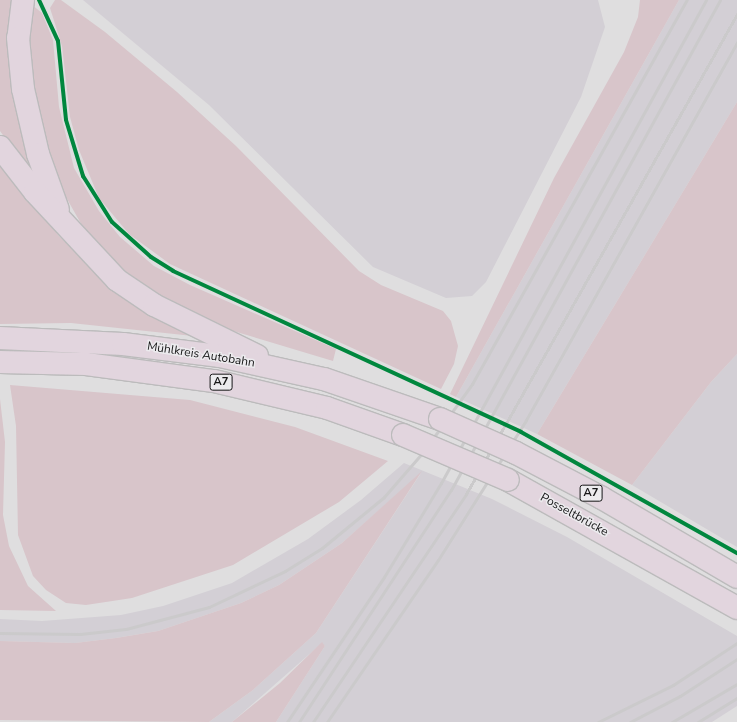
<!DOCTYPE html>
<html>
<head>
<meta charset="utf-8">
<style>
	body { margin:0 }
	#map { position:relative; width:737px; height:722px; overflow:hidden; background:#dfdedf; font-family:"Nunito Sans",sans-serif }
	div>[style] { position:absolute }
	.built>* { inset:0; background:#d3cfd5 }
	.green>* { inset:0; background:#d8c5ca }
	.roads { filter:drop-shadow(1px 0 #bcbbbc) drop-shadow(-1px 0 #bcbbbc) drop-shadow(0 1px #bcbbbc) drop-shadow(0 -1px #bcbbbc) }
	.highway>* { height:22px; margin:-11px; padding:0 11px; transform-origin:11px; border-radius:11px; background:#e2d5de }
	.rail>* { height:3px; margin:-1.5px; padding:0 1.5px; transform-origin:1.5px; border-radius:1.5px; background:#cbcacb }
	.bridges { filter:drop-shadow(1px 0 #bcbbbc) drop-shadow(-1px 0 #bcbbbc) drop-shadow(0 1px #bcbbbc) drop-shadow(0 -1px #bcbbbc) }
	.highway-bridge>* { height:22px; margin:-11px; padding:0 11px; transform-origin:11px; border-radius:11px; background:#e2d5de }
	.cycleway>* { height:4px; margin:-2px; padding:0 2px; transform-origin:2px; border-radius:2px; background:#00873e }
	span { translate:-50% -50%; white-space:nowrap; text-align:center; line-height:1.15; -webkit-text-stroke:3px #ecebee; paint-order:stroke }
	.shield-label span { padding:1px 3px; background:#ecebee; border:1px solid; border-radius:3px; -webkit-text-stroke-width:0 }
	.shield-label { font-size:11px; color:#151516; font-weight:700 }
	.street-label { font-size:12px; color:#151516 }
</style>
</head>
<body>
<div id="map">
	<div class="built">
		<i style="clip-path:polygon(83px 0,598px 0,605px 27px,581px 97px,486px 282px,472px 296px,446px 298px,373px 267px,209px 105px)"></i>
		<i style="clip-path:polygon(679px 0,737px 0,737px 102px,537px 434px,456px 397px)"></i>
		<i style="clip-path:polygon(737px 354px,737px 547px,632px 485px,711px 382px)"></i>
		<i style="clip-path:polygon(404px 463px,492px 499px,567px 537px,737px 636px,737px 706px,712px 722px,276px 722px,325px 646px,322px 643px,232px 722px,209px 722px,253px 690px,316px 633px,421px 473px,342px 543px,279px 585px,241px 603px,158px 631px,116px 638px,75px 643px,0 641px,0 619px,42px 621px,121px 615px,163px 606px,232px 583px,308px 539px,361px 500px)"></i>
	</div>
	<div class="green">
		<i style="clip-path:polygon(0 0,14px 0,32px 165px,29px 171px,0 131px)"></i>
		<i style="clip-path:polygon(55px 0,61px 0,105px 32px,177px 92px,236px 146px,359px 271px,381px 285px,443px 311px,451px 321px,458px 346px,454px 364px,441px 389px,170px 264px,129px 234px,99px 198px,79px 150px,70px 117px,62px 46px,50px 8px)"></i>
		<i style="clip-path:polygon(640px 0,679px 0,456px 397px,450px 394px,554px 178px,624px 52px,638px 17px)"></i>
		<i style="clip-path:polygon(31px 4px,42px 13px,53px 40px,59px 107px,74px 168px,99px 211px,120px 237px,154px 266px,190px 285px,336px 349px,333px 361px,230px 330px,168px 303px,135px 282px,88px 236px,58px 183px,39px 125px,27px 39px)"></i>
		<i style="clip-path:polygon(737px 102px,737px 354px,711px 382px,632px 485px,537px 434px)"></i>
		<i style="clip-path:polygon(0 162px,59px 236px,118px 294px,193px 336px,71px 323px,0 324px)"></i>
		<i style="clip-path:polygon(10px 385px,190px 400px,295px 427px,388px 461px,339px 502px,233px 565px,132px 598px,86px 605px,66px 603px,46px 590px,33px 576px,18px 535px,16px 426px)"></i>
		<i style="clip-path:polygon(0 399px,5px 442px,3px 515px,9px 546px,28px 586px,56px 611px,0 610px)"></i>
		<i style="clip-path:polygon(422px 471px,316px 633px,253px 690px,209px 722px,0 720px,0 641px,75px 643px,116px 638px,158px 631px,241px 603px,279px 585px,342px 543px)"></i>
		<i style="clip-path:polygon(322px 642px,325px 646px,276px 722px,232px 722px,280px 683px)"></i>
	</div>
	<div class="roads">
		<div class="highway">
			<i style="left:23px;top:0;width:38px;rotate:97deg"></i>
			<i style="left:18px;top:38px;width:51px;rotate:84.4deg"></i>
			<i style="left:23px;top:89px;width:67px;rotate:77deg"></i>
			<i style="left:38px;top:154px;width:59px;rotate:70.3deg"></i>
			<i style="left:0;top:147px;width:57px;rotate:52.1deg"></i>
			<i style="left:35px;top:192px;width:120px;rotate:47deg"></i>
			<i style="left:117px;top:280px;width:45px;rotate:34deg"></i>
			<i style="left:154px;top:305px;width:115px;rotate:26.3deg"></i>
			<i style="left:0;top:338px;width:123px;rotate:2.8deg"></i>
			<i style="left:123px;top:344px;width:98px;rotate:7.1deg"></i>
			<i style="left:220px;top:356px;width:107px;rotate:12.5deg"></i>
			<i style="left:324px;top:379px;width:123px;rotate:19deg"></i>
			<i style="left:0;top:362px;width:86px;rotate:1.3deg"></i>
			<i style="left:86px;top:364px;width:129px;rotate:7.6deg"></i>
			<i style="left:214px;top:381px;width:116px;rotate:13.4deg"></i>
			<i style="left:327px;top:408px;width:81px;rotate:19.6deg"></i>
			<i style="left:508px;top:480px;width:262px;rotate:29.2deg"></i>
		</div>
	</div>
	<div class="rail">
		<i style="left:0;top:633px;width:80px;rotate:0.7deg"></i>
		<i style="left:80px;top:634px;width:46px;rotate:-6.2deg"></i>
		<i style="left:126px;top:629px;width:86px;rotate:-14.8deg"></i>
		<i style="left:209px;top:607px;width:84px;rotate:-25.3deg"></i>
		<i style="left:285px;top:571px;width:44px;rotate:-31.9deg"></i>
		<i style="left:322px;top:548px;width:80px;rotate:-39.4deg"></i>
		<i style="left:384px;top:497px;width:60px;rotate:-49.1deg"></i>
		<i style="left:423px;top:452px;width:84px;rotate:-54.2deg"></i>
		<i style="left:472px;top:384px;width:440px;rotate:-60.8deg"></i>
		<i style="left:287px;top:722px;width:174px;rotate:-56.2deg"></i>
		<i style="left:384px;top:577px;width:110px;rotate:-58.8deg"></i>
		<i style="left:441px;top:483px;width:551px;rotate:-61.25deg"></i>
		<i style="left:299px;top:722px;width:277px;rotate:-56.8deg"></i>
		<i style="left:451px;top:490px;width:559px;rotate:-61.23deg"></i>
		<i style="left:313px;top:722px;width:275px;rotate:-56.1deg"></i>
		<i style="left:466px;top:494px;width:551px;rotate:-60.55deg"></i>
		<i style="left:327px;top:722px;width:196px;rotate:-55.6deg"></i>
		<i style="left:438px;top:560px;width:165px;rotate:-57.8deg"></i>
		<i style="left:526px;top:420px;width:433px;rotate:-60.8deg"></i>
		<i style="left:598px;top:722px;width:84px;rotate:-26.3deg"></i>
		<i style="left:673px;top:685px;width:77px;rotate:-33.3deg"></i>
		<i style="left:630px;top:722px;width:56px;rotate:-27.5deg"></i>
		<i style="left:680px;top:696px;width:68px;rotate:-33deg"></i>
		<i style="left:672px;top:722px;width:75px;rotate:-30.3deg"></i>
		<i style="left:698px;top:722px;width:46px;rotate:-31.6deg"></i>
	</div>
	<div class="bridges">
		<div class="highway-bridge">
			<i style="left:440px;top:419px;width:83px;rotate:24.1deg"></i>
			<i style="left:516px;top:453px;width:97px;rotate:27.6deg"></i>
			<i style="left:602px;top:498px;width:156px;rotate:30.3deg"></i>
			<i style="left:403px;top:435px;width:114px;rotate:23.2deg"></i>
		</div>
	</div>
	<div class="cycleway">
		<i style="left:39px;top:0;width:45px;rotate:65.1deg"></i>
		<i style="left:58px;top:41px;width:79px;rotate:84.2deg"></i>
		<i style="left:66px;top:120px;width:59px;rotate:73.1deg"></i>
		<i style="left:83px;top:176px;width:54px;rotate:57.8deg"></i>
		<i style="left:112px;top:222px;width:52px;rotate:41.9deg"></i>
		<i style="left:151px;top:257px;width:26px;rotate:32deg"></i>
		<i style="left:173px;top:271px;width:383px;rotate:24.8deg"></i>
		<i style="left:521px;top:432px;width:248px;rotate:29.3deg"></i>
	</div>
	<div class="shield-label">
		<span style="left:221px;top:382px">A7</span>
		<span style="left:591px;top:493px">A7</span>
	</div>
	<div class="street-label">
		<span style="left:201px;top:355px;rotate:9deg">Mühlkreis Autobahn</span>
		<span style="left:574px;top:515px;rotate:29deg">Posseltbrücke</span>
	</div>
</div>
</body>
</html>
